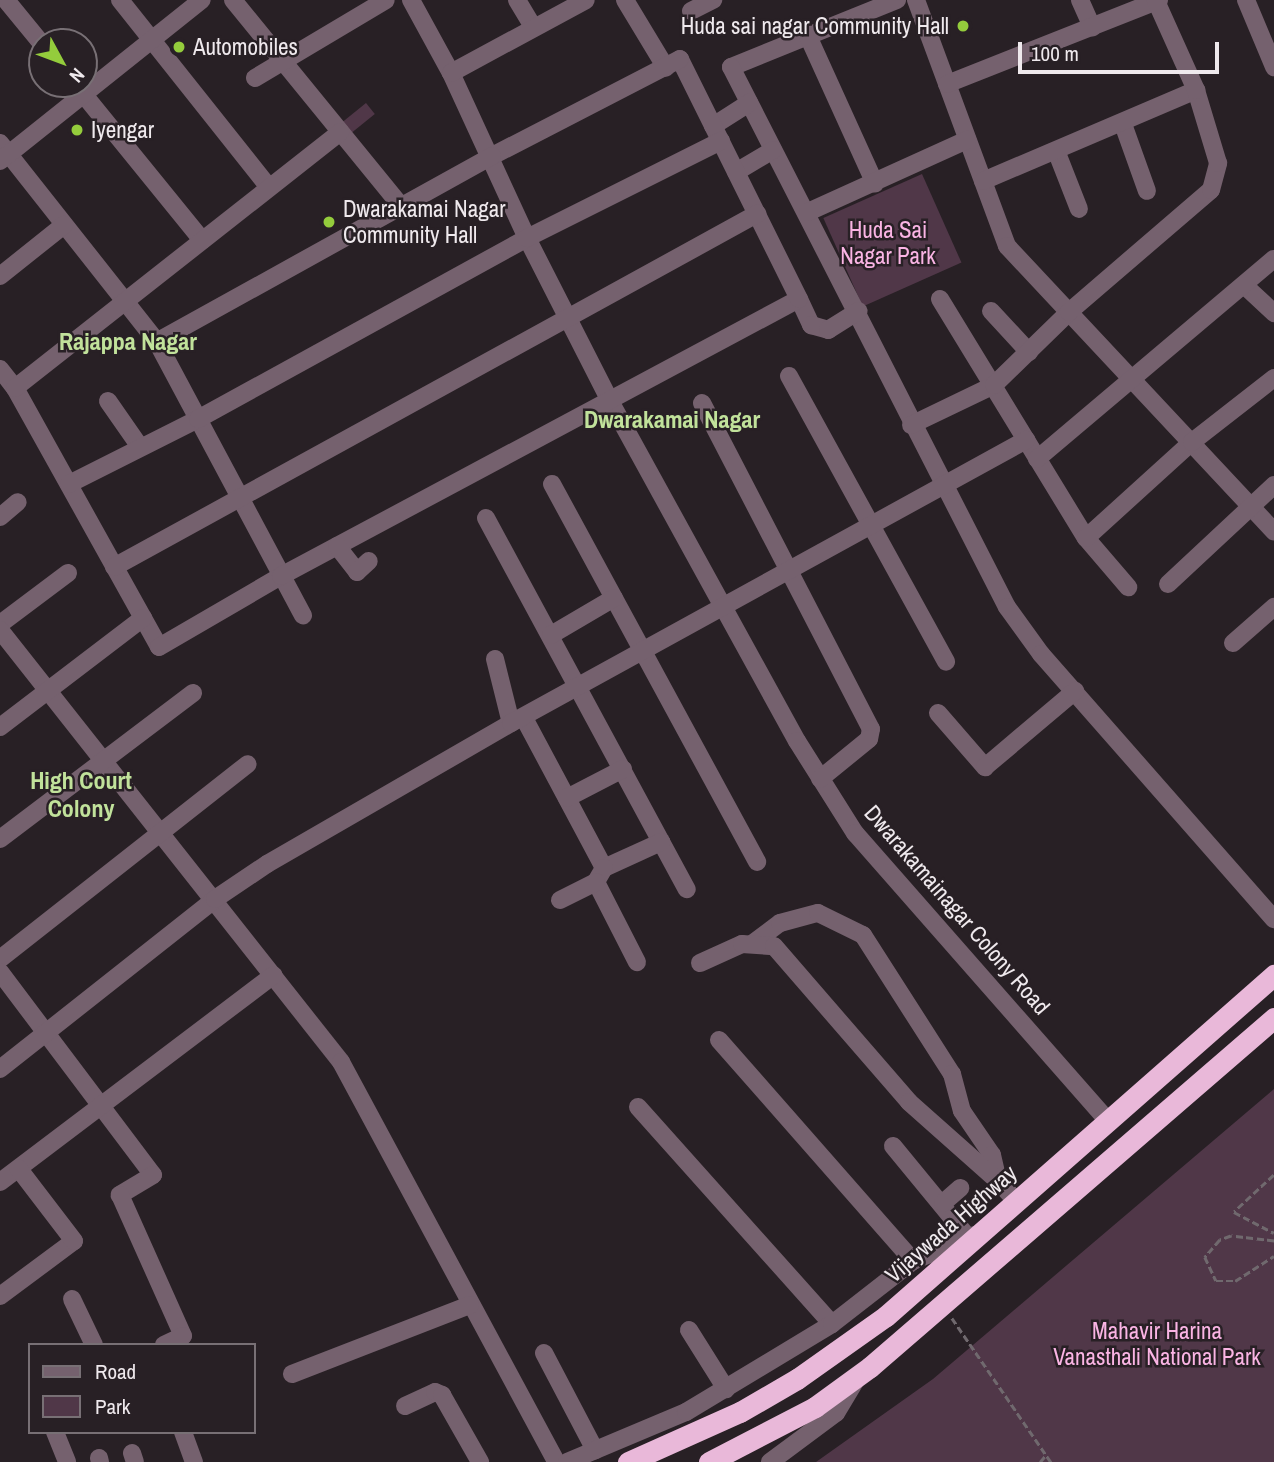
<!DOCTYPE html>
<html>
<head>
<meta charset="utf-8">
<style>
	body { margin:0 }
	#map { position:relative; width:1274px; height:1462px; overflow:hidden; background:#282025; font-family:"Archivo Narrow",sans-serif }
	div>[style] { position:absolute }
	.green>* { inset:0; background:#503748; transform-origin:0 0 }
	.path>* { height:2.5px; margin-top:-1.25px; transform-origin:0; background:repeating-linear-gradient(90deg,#70696e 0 7px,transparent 0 10.5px) }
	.minor>* { height:18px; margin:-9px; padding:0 9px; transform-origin:9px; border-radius:9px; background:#75616e }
	.highway>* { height:21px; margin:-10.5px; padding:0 10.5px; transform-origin:10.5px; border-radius:10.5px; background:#e9b8d9 }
	.dots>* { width:19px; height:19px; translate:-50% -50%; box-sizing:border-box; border:4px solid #282025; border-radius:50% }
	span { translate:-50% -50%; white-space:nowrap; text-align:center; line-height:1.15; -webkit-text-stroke:5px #282025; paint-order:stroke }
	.poi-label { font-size:23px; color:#efe9ed }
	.right { translate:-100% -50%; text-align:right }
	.left { translate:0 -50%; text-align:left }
	.park-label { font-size:23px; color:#fab4e4 }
	.street-label { font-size:23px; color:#efe9ed }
	.neighbourhood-label { font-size:24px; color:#c1e29b; font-weight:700 }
	.legend { position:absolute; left:28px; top:1343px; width:228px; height:91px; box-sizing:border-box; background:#282025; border:2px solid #787075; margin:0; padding:9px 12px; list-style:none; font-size:21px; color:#efe9ed }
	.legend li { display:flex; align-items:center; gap:14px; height:35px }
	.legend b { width:35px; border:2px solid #787075 }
	.north { position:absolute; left:28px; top:28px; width:70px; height:70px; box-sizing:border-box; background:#282025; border:2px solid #787075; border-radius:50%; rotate:131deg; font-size:19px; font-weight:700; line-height:28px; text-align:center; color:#efe9ed }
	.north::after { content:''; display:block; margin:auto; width:24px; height:32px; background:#94cc3c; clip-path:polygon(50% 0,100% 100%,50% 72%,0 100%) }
	.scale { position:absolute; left:1018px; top:42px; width:201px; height:32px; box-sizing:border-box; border:4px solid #efe9ed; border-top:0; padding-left:9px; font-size:21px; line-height:24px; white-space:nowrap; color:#efe9ed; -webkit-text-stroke:5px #282025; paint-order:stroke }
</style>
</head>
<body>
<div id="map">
	<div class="green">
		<i style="left:366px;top:103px;width:14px;height:35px;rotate:51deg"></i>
		<i style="left:922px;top:174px;width:97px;height:108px;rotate:66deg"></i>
		<i style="clip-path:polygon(1274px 1089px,1274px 1462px,816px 1462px,933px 1379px)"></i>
	</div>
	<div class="path">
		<i style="left:1274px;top:1175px;width:54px;rotate:137.2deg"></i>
		<i style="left:1234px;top:1212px;width:45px;rotate:27.7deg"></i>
		<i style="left:1274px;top:1241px;width:43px;rotate:-173.4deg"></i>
		<i style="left:1231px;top:1236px;width:12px;rotate:160deg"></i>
		<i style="left:1220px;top:1240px;width:23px;rotate:131deg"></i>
		<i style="left:1205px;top:1257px;width:26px;rotate:65deg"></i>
		<i style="left:1216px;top:1281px;width:19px"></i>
		<i style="left:1235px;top:1281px;width:46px;rotate:-32.7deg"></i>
		<i style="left:952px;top:1318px;width:175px;rotate:55.5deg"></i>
		<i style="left:1040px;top:1462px;width:8px;rotate:-50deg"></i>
	</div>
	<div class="minor">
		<i style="left:6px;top:0;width:57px;rotate:50.7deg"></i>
		<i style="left:120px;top:0;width:239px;rotate:51.5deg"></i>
		<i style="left:233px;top:0;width:266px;rotate:50.8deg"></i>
		<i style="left:411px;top:0;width:83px;rotate:61.3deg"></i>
		<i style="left:451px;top:73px;width:182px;rotate:65.3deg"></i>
		<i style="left:527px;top:238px;width:183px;rotate:63deg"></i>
		<i style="left:610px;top:401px;width:388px;rotate:61.2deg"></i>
		<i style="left:797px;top:741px;width:109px;rotate:57.8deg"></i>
		<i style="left:855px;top:833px;width:385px;rotate:48.7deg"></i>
		<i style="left:517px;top:0;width:31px;rotate:59deg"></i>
		<i style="left:625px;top:0;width:79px;rotate:58.9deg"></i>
		<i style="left:897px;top:0;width:179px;rotate:158deg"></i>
		<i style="left:731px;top:67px;width:606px;rotate:62.93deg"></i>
		<i style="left:1007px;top:607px;width:58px;rotate:54.1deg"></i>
		<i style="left:1041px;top:654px;width:353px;rotate:48.7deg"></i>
		<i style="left:916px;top:0;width:262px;rotate:69.7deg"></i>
		<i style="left:1007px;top:246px;width:391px;rotate:46.9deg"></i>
		<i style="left:1080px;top:0;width:30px;rotate:66deg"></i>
		<i style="left:1246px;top:0;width:73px;rotate:67.3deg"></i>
		<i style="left:691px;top:11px;width:25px;rotate:-27deg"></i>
		<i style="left:808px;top:36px;width:162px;rotate:65.6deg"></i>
		<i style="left:451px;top:73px;width:153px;rotate:-28.4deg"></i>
		<i style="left:255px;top:78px;width:152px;rotate:-30.8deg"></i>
		<i style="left:947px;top:84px;width:228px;rotate:-21.6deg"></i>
		<i style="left:76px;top:85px;width:200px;rotate:50.9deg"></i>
		<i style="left:1123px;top:124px;width:71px;rotate:70.3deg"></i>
		<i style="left:713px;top:126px;width:43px;rotate:-32.6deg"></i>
		<i style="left:0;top:143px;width:253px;rotate:51.7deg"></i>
		<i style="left:157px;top:342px;width:310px;rotate:61.9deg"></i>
		<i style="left:1057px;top:153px;width:60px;rotate:68.6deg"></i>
		<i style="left:0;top:161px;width:258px;rotate:-38.6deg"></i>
		<i style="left:736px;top:172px;width:43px;rotate:-30.7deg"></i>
		<i style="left:983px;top:181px;width:232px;rotate:-23.1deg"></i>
		<i style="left:808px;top:212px;width:175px;rotate:-24.4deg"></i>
		<i style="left:0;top:276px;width:82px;rotate:-38.6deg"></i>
		<i style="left:1245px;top:286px;width:40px;rotate:43deg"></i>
		<i style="left:799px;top:299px;width:29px;rotate:65deg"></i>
		<i style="left:811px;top:325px;width:18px;rotate:16deg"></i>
		<i style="left:828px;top:330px;width:36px;rotate:-32deg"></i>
		<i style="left:940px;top:299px;width:280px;rotate:58.6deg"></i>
		<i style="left:1086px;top:538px;width:65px;rotate:49.4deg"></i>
		<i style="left:991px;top:311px;width:56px;rotate:47.2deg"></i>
		<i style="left:0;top:369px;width:24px;rotate:52deg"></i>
		<i style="left:15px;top:388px;width:296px;rotate:60.9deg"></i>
		<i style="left:159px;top:647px;width:141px;rotate:-30.2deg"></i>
		<i style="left:281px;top:576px;width:587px;rotate:-28.14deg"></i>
		<i style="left:799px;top:299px;width:268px;rotate:-116.4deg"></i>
		<i style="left:680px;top:59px;width:212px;rotate:152.7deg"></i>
		<i style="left:492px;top:156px;width:383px;rotate:151deg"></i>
		<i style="left:789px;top:376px;width:326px;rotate:61.2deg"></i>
		<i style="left:15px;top:388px;width:414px;rotate:-38.2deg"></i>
		<i style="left:108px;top:401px;width:56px;rotate:55.2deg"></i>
		<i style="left:702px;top:403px;width:367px;rotate:62.6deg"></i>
		<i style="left:871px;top:729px;width:10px;rotate:101deg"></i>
		<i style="left:869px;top:739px;width:63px;rotate:140.8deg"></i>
		<i style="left:911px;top:425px;width:92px;rotate:-25.7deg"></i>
		<i style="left:994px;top:385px;width:105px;rotate:-44.2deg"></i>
		<i style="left:1069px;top:312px;width:187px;rotate:-40.7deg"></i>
		<i style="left:1211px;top:190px;width:28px;rotate:-75deg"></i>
		<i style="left:1218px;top:163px;width:76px;rotate:-106.8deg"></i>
		<i style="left:1196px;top:90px;width:98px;rotate:-114.2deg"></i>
		<i style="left:1037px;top:459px;width:310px;rotate:-40.2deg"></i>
		<i style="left:69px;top:484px;width:144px;rotate:-26.7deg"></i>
		<i style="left:198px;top:419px;width:376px;rotate:-28.8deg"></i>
		<i style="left:527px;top:238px;width:217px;rotate:-26.6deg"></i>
		<i style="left:552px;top:484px;width:430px;rotate:61.5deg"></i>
		<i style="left:0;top:517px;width:23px;rotate:-40deg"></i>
		<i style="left:486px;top:518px;width:422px;rotate:61.6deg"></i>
		<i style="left:1086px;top:538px;width:143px;rotate:-42.2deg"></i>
		<i style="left:1192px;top:442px;width:104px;rotate:-38deg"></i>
		<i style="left:337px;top:546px;width:33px;rotate:52deg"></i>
		<i style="left:357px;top:572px;width:16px;rotate:-43deg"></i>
		<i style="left:114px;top:567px;width:734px;rotate:-28.77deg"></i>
		<i style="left:1168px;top:584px;width:145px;rotate:-43deg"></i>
		<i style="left:0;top:624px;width:85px;rotate:-36.9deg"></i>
		<i style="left:0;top:630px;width:550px;rotate:51.71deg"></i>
		<i style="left:341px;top:1062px;width:454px;rotate:61.7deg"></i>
		<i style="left:551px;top:635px;width:73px;rotate:-30.4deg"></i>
		<i style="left:1233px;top:643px;width:55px;rotate:-41.3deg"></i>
		<i style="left:495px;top:659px;width:66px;rotate:76deg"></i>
		<i style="left:938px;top:713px;width:72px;rotate:49deg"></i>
		<i style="left:985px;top:767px;width:118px;rotate:-40.2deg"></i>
		<i style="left:524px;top:718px;width:170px;rotate:61.9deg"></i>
		<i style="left:604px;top:868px;width:63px;rotate:-24.5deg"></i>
		<i style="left:0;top:727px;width:180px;rotate:-37.3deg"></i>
		<i style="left:567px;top:798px;width:63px;rotate:-27.4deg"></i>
		<i style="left:0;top:839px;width:242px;rotate:-37.1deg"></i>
		<i style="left:604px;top:868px;width:16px;rotate:120deg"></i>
		<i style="left:596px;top:882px;width:90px;rotate:62.9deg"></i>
		<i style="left:560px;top:900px;width:40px;rotate:-26.6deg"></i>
		<i style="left:752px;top:944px;width:35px;rotate:-37deg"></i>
		<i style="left:780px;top:923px;width:39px;rotate:-15deg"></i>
		<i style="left:818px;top:913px;width:50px;rotate:26.1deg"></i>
		<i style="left:863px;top:935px;width:165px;rotate:57.4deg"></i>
		<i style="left:952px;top:1074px;width:38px;rotate:75deg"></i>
		<i style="left:962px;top:1111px;width:53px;rotate:55.7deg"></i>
		<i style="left:992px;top:1155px;width:27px;rotate:77deg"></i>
		<i style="left:998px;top:1181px;width:27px;rotate:48deg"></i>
		<i style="left:0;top:959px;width:315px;rotate:-38.2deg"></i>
		<i style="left:700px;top:963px;width:46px;rotate:-24.3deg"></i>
		<i style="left:742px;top:944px;width:32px;rotate:4deg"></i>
		<i style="left:774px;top:946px;width:206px;rotate:49.1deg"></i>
		<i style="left:909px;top:1102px;width:119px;rotate:41.6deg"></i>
		<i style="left:0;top:972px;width:254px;rotate:53deg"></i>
		<i style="left:153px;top:1175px;width:39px;rotate:149deg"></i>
		<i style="left:120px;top:1195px;width:154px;rotate:65.9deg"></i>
		<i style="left:183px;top:1336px;width:21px;rotate:155deg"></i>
		<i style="left:719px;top:1040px;width:294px;rotate:48.7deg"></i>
		<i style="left:0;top:1069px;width:274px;rotate:-38.3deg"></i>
		<i style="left:215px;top:899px;width:63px;rotate:-33.9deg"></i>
		<i style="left:267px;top:864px;width:282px;rotate:-30deg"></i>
		<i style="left:511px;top:723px;width:588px;rotate:-28.79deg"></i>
		<i style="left:638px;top:1107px;width:291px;rotate:48.2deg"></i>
		<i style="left:893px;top:1146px;width:117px;rotate:50.6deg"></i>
		<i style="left:0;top:1182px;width:343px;rotate:-37.1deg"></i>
		<i style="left:943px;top:1203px;width:23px;rotate:-41deg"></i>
		<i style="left:0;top:1296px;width:92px;rotate:-36.6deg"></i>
		<i style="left:74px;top:1241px;width:91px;rotate:-127.4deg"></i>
		<i style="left:72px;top:1299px;width:51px;rotate:64.4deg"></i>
		<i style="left:689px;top:1330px;width:70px;rotate:57.9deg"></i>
		<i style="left:544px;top:1353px;width:110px;rotate:62.3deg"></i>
		<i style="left:292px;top:1374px;width:191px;rotate:-21.2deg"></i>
		<i style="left:405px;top:1406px;width:33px;rotate:-25deg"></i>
		<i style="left:435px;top:1392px;width:8px;rotate:23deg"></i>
		<i style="left:442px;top:1395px;width:77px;rotate:60.4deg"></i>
		<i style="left:55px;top:1432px;width:32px;rotate:68deg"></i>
		<i style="left:183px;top:1432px;width:32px;rotate:70deg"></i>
		<i style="left:132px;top:1453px;width:9px;rotate:72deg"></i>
		<i style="left:99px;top:1458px;width:4px;rotate:76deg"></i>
		<i style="left:567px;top:1462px;width:129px;rotate:-22.8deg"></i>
		<i style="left:686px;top:1412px;width:170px;rotate:-31.1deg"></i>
		<i style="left:832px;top:1324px;width:103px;rotate:-37.9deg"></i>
		<i style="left:913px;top:1261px;width:67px;rotate:-22.8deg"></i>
		<i style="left:770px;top:1462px;width:82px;rotate:-36.6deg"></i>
		<i style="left:836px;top:1413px;width:39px;rotate:-59deg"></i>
	</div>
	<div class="highway">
		<i style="left:628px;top:1462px;width:123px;rotate:-24.1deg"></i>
		<i style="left:740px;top:1412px;width:66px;rotate:-30.1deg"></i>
		<i style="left:797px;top:1379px;width:109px;rotate:-35.3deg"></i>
		<i style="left:886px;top:1316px;width:517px;rotate:-41.31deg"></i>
		<i style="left:709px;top:1462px;width:119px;rotate:-27.4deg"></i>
		<i style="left:815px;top:1407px;width:68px;rotate:-36deg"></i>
		<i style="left:870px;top:1367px;width:534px;rotate:-40.82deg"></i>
	</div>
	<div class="dots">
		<i style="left:963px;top:26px;background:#94cc3c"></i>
		<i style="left:179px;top:47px;background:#94cc3c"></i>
		<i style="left:77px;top:130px;background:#94cc3c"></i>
		<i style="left:329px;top:222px;background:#94cc3c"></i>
	</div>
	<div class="poi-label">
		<span class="right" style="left:949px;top:26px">Huda sai nagar Community Hall</span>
		<span class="left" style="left:193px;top:47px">Automobiles</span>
		<span class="left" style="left:91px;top:130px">Iyengar</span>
		<span class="left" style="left:343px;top:222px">Dwarakamai Nagar<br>Community Hall</span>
	</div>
	<div class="park-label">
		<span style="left:888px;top:243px">Huda Sai<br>Nagar Park</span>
		<span style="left:1157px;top:1344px">Mahavir Harina<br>Vanasthali National Park</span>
	</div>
	<div class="street-label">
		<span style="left:957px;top:910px;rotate:49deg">Dwarakamainagar Colony Road</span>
		<span style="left:951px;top:1224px;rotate:-41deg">Vijaywada Highway</span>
	</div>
	<div class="neighbourhood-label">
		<span style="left:128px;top:342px">Rajappa Nagar</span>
		<span style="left:672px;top:420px">Dwarakamai Nagar</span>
		<span style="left:81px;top:795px">High Court<br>Colony</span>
	</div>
	<ul class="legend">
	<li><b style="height:9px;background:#75616e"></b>Road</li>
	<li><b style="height:19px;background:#503748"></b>Park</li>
	</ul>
	<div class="north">N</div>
	<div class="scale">100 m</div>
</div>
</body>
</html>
